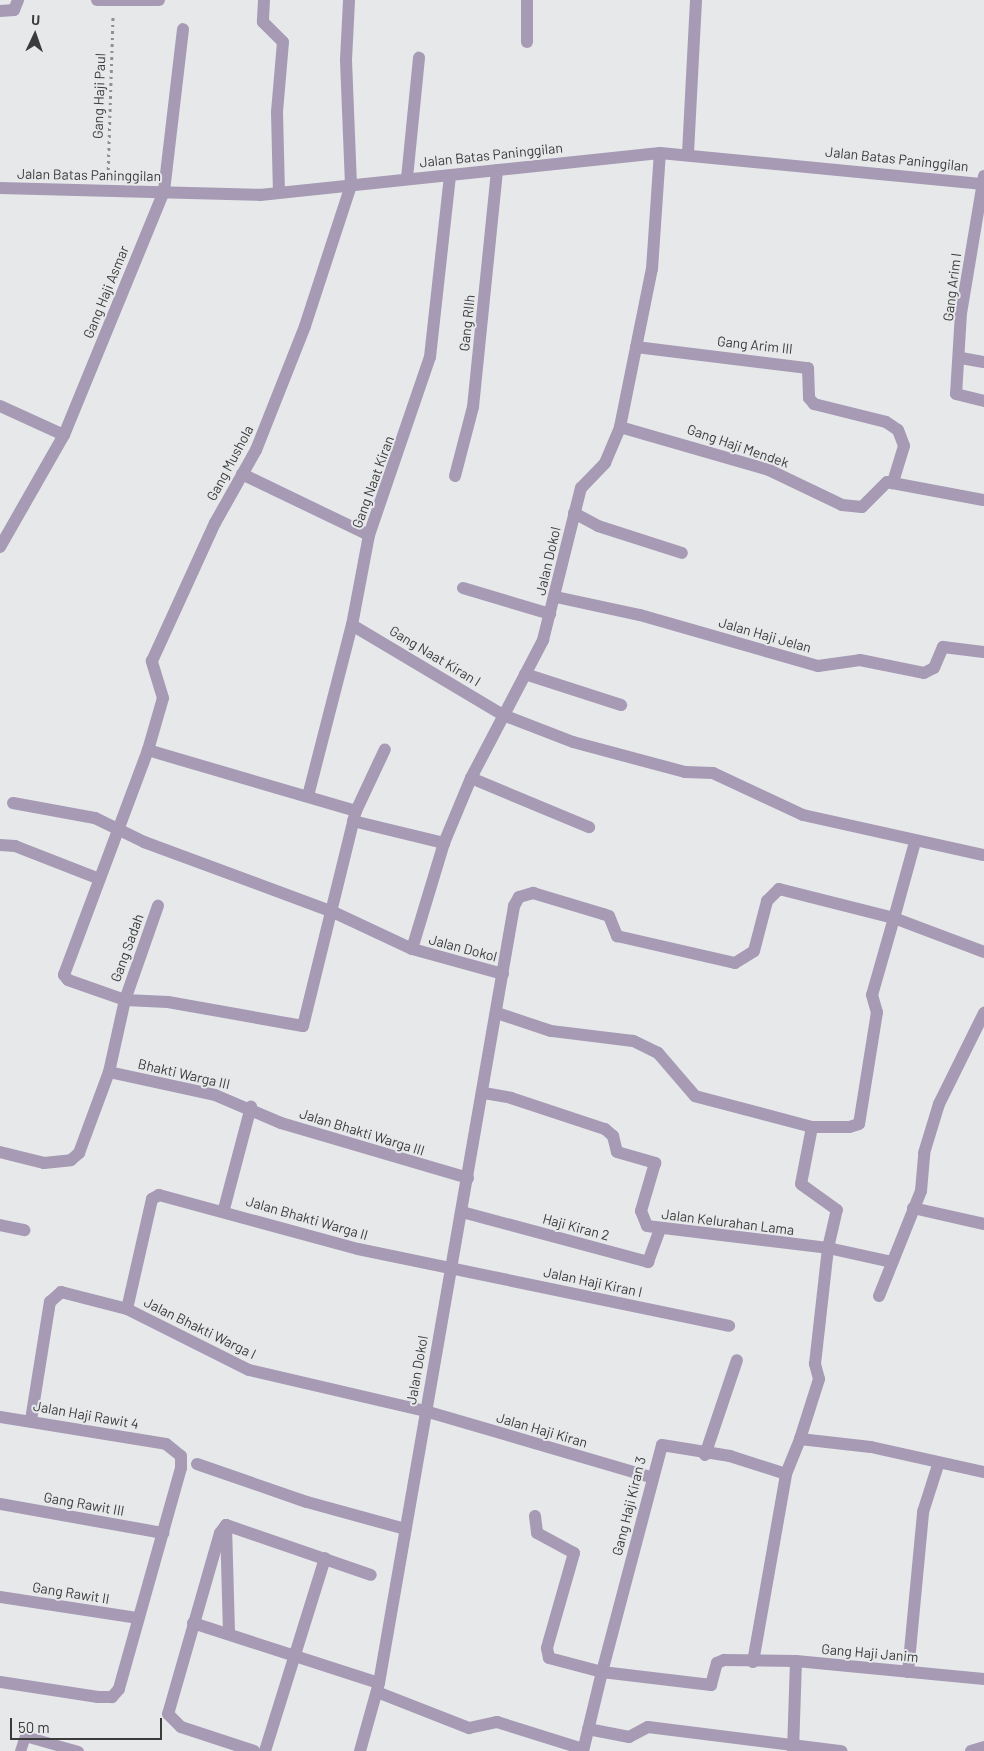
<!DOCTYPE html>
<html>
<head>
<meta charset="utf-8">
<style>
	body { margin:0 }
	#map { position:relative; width:984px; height:1751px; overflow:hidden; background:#e6e8ea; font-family:Barlow,sans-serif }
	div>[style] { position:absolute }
	.path>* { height:3px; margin-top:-1.5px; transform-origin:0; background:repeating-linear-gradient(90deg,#8f9091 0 2.5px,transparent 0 6.5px) }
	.service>* { height:11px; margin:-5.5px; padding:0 5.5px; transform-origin:5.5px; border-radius:5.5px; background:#a69ab4 }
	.minor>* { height:12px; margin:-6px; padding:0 6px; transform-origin:6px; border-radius:6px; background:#a69ab4 }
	span { translate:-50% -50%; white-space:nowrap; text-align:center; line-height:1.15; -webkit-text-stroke:4px #e6e8ea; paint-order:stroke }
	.street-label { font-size:14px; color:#3b3b3c }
	.north { position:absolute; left:10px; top:10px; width:50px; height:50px; -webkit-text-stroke:4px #e6e8ea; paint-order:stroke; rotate:3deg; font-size:14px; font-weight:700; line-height:20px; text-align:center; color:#3b3b3c }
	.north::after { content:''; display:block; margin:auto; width:18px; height:22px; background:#3b3b3c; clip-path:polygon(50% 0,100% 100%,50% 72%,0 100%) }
	.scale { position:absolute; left:10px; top:1718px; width:152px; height:22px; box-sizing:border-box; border:2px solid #3b3b3c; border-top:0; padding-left:6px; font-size:15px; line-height:18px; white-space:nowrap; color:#3b3b3c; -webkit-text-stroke:4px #e6e8ea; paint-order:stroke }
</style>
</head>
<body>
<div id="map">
	<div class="path">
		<i style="left:108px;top:176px;width:161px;rotate:-88.2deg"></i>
	</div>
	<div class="service">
		<i style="left:20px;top:1751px;width:16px;rotate:-72deg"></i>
		<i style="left:25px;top:1736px;width:55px;rotate:15.8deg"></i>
	</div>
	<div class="minor">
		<i style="left:97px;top:0;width:62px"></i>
		<i style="left:264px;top:0;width:22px;rotate:93deg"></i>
		<i style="left:263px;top:22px;width:28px;rotate:45deg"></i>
		<i style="left:283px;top:42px;width:70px;rotate:94.9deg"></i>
		<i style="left:277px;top:112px;width:80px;rotate:88.6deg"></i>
		<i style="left:527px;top:0;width:42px;rotate:90deg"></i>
		<i style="left:0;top:11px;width:14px;rotate:-4deg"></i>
		<i style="left:14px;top:10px;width:11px;rotate:-68deg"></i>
		<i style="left:688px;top:153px;width:153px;rotate:-87deg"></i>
		<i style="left:984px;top:176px;width:139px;rotate:99.5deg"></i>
		<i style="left:961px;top:313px;width:81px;rotate:93.5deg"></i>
		<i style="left:956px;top:394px;width:29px;rotate:14deg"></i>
		<i style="left:407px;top:178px;width:121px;rotate:-84.3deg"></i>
		<i style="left:0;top:188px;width:260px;rotate:1.5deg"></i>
		<i style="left:260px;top:195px;width:402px;rotate:-6deg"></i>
		<i style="left:660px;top:153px;width:325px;rotate:5.5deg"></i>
		<i style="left:636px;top:347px;width:173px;rotate:7deg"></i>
		<i style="left:808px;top:368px;width:30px;rotate:88deg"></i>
		<i style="left:809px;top:398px;width:8px;rotate:50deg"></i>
		<i style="left:814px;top:404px;width:74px;rotate:14deg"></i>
		<i style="left:886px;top:422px;width:14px;rotate:34deg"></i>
		<i style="left:898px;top:430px;width:17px;rotate:69deg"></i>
		<i style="left:904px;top:446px;width:39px;rotate:107deg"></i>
		<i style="left:961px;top:358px;width:23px;rotate:10deg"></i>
		<i style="left:0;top:406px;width:70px;rotate:24.4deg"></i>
		<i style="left:620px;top:427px;width:155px;rotate:16.1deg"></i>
		<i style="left:769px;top:470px;width:81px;rotate:25.6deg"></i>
		<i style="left:842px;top:505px;width:20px;rotate:6deg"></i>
		<i style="left:862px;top:507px;width:35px;rotate:-45deg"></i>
		<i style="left:887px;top:482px;width:98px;rotate:10.6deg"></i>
		<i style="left:242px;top:474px;width:141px;rotate:25.7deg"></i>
		<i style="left:455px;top:476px;width:71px;rotate:-75.4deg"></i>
		<i style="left:473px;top:407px;width:238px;rotate:-84.2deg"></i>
		<i style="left:574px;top:513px;width:27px;rotate:28deg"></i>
		<i style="left:598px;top:526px;width:88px;rotate:17.8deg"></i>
		<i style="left:0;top:547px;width:129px;rotate:-60.3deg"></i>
		<i style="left:64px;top:435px;width:264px;rotate:-67.7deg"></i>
		<i style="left:164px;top:191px;width:163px;rotate:-83.3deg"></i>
		<i style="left:463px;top:588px;width:91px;rotate:16.6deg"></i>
		<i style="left:556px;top:597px;width:86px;rotate:12.1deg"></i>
		<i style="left:640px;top:615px;width:185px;rotate:16deg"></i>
		<i style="left:818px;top:666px;width:42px;rotate:-8.1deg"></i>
		<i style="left:860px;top:660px;width:65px;rotate:11.5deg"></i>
		<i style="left:924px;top:673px;width:11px;rotate:-27deg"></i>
		<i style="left:934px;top:668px;width:23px;rotate:-67deg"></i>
		<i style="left:943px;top:647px;width:41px;rotate:7deg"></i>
		<i style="left:352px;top:625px;width:176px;rotate:30.8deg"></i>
		<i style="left:503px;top:715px;width:75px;rotate:21.1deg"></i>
		<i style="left:573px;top:742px;width:116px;rotate:15deg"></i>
		<i style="left:685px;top:772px;width:28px;rotate:2deg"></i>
		<i style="left:713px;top:773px;width:99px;rotate:25deg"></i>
		<i style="left:803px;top:815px;width:185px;rotate:12.5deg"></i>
		<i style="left:525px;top:674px;width:101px;rotate:17.9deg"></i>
		<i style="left:148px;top:750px;width:54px;rotate:-73.9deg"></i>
		<i style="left:163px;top:698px;width:39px;rotate:-107deg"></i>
		<i style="left:152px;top:661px;width:152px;rotate:-65.5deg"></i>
		<i style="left:215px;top:523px;width:84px;rotate:-60.7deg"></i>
		<i style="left:256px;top:450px;width:133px;rotate:-68.4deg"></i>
		<i style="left:305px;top:326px;width:148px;rotate:-71.9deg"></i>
		<i style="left:351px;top:185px;width:125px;rotate:-92.3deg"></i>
		<i style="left:346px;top:60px;width:60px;rotate:-87.1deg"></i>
		<i style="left:471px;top:778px;width:128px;rotate:22.6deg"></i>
		<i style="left:308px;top:796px;width:177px;rotate:-75.6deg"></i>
		<i style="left:352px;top:625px;width:92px;rotate:-79.3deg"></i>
		<i style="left:369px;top:535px;width:188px;rotate:-71.1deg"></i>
		<i style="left:430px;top:357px;width:182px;rotate:-83.7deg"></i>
		<i style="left:13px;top:803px;width:83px;rotate:10.4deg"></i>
		<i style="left:95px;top:818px;width:55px;rotate:26.1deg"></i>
		<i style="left:144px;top:842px;width:199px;rotate:20.3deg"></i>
		<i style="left:331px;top:911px;width:89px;rotate:25.1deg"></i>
		<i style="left:356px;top:811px;width:217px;rotate:-163.7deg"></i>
		<i style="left:148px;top:750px;width:240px;rotate:110.5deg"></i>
		<i style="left:64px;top:975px;width:6px;rotate:51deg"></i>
		<i style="left:68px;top:980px;width:60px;rotate:19.3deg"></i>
		<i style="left:125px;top:1000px;width:43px;rotate:2.7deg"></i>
		<i style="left:168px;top:1002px;width:137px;rotate:10.1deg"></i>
		<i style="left:303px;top:1026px;width:221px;rotate:-76.2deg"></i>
		<i style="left:356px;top:811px;width:68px;rotate:-64.9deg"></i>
		<i style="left:353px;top:821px;width:94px;rotate:13.6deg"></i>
		<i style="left:915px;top:842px;width:79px;rotate:105.4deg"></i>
		<i style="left:894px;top:918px;width:96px;rotate:20.7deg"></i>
		<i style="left:0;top:845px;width:15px;rotate:4deg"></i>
		<i style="left:15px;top:846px;width:88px;rotate:21.3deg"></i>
		<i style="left:503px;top:974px;width:94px;rotate:-164.6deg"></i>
		<i style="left:412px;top:949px;width:111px;rotate:-73.2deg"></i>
		<i style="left:444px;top:843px;width:70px;rotate:-67.4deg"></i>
		<i style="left:471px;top:778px;width:156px;rotate:-62.4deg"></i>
		<i style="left:543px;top:640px;width:157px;rotate:-76deg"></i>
		<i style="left:581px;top:488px;width:35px;rotate:-46deg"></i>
		<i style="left:605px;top:463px;width:39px;rotate:-67deg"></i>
		<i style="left:620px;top:427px;width:161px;rotate:-78.6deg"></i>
		<i style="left:652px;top:269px;width:116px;rotate:-86.1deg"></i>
		<i style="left:109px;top:1072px;width:108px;rotate:12.2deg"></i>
		<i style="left:215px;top:1095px;width:72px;rotate:23deg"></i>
		<i style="left:281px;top:1123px;width:195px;rotate:16.4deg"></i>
		<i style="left:484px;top:1093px;width:27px;rotate:10deg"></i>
		<i style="left:511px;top:1098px;width:99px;rotate:18.3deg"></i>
		<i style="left:605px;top:1129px;width:11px;rotate:41deg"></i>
		<i style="left:613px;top:1136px;width:16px;rotate:76deg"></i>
		<i style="left:617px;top:1152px;width:40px;rotate:16deg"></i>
		<i style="left:655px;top:1163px;width:50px;rotate:106.3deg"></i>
		<i style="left:641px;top:1211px;width:16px;rotate:68deg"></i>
		<i style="left:647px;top:1226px;width:182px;rotate:6.9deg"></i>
		<i style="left:828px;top:1248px;width:39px;rotate:-77deg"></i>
		<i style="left:837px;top:1210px;width:44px;rotate:-144.2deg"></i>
		<i style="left:801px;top:1184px;width:58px;rotate:-79.1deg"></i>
		<i style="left:0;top:1152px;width:45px;rotate:14deg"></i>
		<i style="left:44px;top:1163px;width:27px;rotate:-6deg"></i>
		<i style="left:71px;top:1160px;width:11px;rotate:-41deg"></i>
		<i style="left:79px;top:1153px;width:86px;rotate:-69.7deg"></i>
		<i style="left:109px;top:1072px;width:74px;rotate:-77.5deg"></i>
		<i style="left:125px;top:1000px;width:100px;rotate:-70.7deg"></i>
		<i style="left:913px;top:1208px;width:73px;rotate:12.7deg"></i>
		<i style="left:224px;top:1209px;width:106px;rotate:-75.2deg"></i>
		<i style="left:462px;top:1212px;width:193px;rotate:15deg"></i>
		<i style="left:648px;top:1262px;width:35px;rotate:-70deg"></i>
		<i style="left:0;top:1225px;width:25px;rotate:12deg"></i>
		<i style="left:879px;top:1296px;width:113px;rotate:-68.2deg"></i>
		<i style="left:921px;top:1191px;width:38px;rotate:-85deg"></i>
		<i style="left:924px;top:1153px;width:51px;rotate:-73deg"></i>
		<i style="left:939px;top:1104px;width:102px;rotate:-63.7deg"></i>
		<i style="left:127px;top:1309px;width:113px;rotate:-77.2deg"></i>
		<i style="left:152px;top:1199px;width:8px;rotate:-30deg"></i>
		<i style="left:159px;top:1195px;width:206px;rotate:15.2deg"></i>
		<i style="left:358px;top:1249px;width:379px;rotate:11.7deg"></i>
		<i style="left:0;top:1417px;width:168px;rotate:9.2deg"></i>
		<i style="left:166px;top:1444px;width:19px;rotate:39deg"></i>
		<i style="left:181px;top:1456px;width:12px;rotate:90deg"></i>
		<i style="left:181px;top:1468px;width:230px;rotate:105.7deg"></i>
		<i style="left:119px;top:1689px;width:11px;rotate:131deg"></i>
		<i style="left:112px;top:1697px;width:14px;rotate:180deg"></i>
		<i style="left:98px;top:1697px;width:99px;rotate:-171.3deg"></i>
		<i style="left:31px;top:1420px;width:120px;rotate:-80.9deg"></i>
		<i style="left:50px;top:1302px;width:15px;rotate:-42deg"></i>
		<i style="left:61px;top:1292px;width:68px;rotate:14.4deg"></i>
		<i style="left:127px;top:1309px;width:136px;rotate:26.6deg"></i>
		<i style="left:249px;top:1370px;width:181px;rotate:13.1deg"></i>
		<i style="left:425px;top:1411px;width:234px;rotate:16.3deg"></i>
		<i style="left:800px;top:1439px;width:63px;rotate:-72.4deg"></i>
		<i style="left:819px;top:1379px;width:16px;rotate:-105deg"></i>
		<i style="left:815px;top:1364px;width:117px;rotate:-83.6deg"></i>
		<i style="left:828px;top:1248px;width:66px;rotate:12.3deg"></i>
		<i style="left:705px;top:1455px;width:100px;rotate:-71.4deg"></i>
		<i style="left:197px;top:1464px;width:116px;rotate:19.1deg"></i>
		<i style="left:307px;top:1502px;width:102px;rotate:15.4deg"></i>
		<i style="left:786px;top:1474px;width:59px;rotate:-162.2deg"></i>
		<i style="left:730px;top:1456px;width:69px;rotate:-170.8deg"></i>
		<i style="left:662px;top:1445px;width:235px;rotate:104.8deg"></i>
		<i style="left:602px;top:1672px;width:110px;rotate:6.8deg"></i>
		<i style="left:711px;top:1685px;width:23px;rotate:-75deg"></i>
		<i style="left:717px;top:1663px;width:8px;rotate:-23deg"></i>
		<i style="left:724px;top:1660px;width:72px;rotate:0.8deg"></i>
		<i style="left:796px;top:1661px;width:189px;rotate:5.5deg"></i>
		<i style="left:0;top:1504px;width:166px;rotate:10.1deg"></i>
		<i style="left:535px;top:1516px;width:17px;rotate:83deg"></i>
		<i style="left:537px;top:1533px;width:42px;rotate:28.4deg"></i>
		<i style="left:574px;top:1553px;width:99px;rotate:105.9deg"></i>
		<i style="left:547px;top:1648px;width:10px;rotate:79deg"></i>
		<i style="left:549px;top:1658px;width:55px;rotate:14.8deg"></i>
		<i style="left:602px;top:1672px;width:81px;rotate:103.5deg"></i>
		<i style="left:226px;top:1525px;width:10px;rotate:127deg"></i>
		<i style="left:220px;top:1533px;width:188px;rotate:106deg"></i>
		<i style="left:168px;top:1714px;width:18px;rotate:45deg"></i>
		<i style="left:181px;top:1727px;width:77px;rotate:18.2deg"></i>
		<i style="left:226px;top:1525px;width:153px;rotate:19deg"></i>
		<i style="left:226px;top:1525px;width:109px;rotate:88.4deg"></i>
		<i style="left:0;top:1597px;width:140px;rotate:8.7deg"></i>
		<i style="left:193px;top:1623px;width:195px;rotate:17.9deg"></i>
		<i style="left:753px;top:1662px;width:191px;rotate:-80deg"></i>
		<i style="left:786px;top:1474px;width:38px;rotate:-68deg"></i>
		<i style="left:800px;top:1439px;width:71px;rotate:6.4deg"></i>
		<i style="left:871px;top:1447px;width:116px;rotate:12.5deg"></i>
		<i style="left:908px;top:1672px;width:161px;rotate:-84.6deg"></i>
		<i style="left:923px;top:1512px;width:49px;rotate:-72.3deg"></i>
		<i style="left:377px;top:1692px;width:99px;rotate:21.4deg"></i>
		<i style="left:469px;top:1728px;width:29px;rotate:-12deg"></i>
		<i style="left:497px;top:1722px;width:90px;rotate:17.4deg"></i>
		<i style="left:588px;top:1729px;width:42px;rotate:11deg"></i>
		<i style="left:629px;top:1737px;width:21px;rotate:-28deg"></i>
		<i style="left:648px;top:1727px;width:195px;rotate:7.1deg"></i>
		<i style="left:265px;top:1751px;width:202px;rotate:-72.7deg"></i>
		<i style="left:360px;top:1751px;width:71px;rotate:-74.4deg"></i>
		<i style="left:379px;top:1683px;width:789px;rotate:-80.14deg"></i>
		<i style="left:514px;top:906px;width:10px;rotate:-61deg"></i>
		<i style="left:519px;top:897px;width:15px;rotate:-16deg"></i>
		<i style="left:533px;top:893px;width:73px;rotate:16.7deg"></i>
		<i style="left:603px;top:914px;width:6px;rotate:18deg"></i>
		<i style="left:609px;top:916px;width:22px;rotate:68deg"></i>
		<i style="left:617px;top:936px;width:121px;rotate:12.9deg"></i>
		<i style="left:735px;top:963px;width:22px;rotate:-32deg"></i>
		<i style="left:754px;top:951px;width:52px;rotate:-75.4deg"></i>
		<i style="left:767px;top:901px;width:17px;rotate:-45deg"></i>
		<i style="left:779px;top:889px;width:119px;rotate:14.2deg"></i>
		<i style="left:894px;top:918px;width:80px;rotate:105.9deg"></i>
		<i style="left:872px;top:995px;width:18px;rotate:74deg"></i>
		<i style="left:877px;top:1012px;width:113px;rotate:99.1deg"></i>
		<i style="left:859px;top:1124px;width:10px;rotate:163deg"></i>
		<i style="left:849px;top:1127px;width:37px;rotate:180deg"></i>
		<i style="left:812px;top:1127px;width:121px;rotate:-165.2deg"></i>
		<i style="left:695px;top:1096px;width:57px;rotate:-130.7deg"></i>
		<i style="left:658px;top:1053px;width:28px;rotate:-154deg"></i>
		<i style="left:633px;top:1041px;width:83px;rotate:-173deg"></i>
		<i style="left:551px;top:1031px;width:57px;rotate:-161.6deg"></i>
		<i style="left:793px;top:1751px;width:90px;rotate:-88.1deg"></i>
		<i style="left:971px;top:1751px;width:14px;rotate:-17deg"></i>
	</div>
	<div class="street-label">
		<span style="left:99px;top:96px;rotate:-88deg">Gang Haji Paul</span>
		<span style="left:491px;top:155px;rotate:-6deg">Jalan Batas Paninggilan</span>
		<span style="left:897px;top:159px;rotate:6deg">Jalan Batas Paninggilan</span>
		<span style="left:89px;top:175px;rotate:1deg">Jalan Batas Paninggilan</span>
		<span style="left:952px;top:287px;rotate:-83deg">Gang Arim I</span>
		<span style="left:106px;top:292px;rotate:-68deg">Gang Haji Asmar</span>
		<span style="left:467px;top:323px;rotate:-84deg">Gang RIIh</span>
		<span style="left:755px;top:345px;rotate:6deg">Gang Arim III</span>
		<span style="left:738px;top:446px;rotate:19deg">Gang Haji Mendek</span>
		<span style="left:230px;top:463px;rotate:-62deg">Gang Mushola</span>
		<span style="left:373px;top:482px;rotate:-70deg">Gang Naat Kiran</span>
		<span style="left:548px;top:561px;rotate:-77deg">Jalan Dokol</span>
		<span style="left:765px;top:635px;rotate:16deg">Jalan Haji Jelan</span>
		<span style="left:435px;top:656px;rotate:31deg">Gang Naat Kiran I</span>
		<span style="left:127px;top:948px;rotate:-70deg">Gang Sadah</span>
		<span style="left:463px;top:948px;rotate:15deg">Jalan Dokol</span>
		<span style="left:184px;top:1074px;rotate:13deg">Bhakti Warga III</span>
		<span style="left:362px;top:1132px;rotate:17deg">Jalan Bhakti Warga III</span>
		<span style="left:307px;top:1218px;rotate:16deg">Jalan Bhakti Warga II</span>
		<span style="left:728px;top:1222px;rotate:7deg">Jalan Kelurahan Lama</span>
		<span style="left:576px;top:1227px;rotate:15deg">Haji Kiran 2</span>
		<span style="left:593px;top:1282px;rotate:12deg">Jalan Haji Kiran I</span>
		<span style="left:200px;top:1328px;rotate:26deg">Jalan Bhakti Warga I</span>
		<span style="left:417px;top:1370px;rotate:-80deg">Jalan Dokol</span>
		<span style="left:86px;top:1415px;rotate:10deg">Jalan Haji Rawit 4</span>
		<span style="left:542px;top:1430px;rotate:16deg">Jalan Haji Kiran</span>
		<span style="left:84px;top:1504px;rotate:10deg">Gang Rawit III</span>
		<span style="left:629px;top:1506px;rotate:-76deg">Gang Haji Kiran 3</span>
		<span style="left:71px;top:1593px;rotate:9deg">Gang Rawit II</span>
		<span style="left:870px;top:1653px;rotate:5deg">Gang Haji Janim</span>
	</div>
	<div class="north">U</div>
	<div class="scale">50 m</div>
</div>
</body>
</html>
